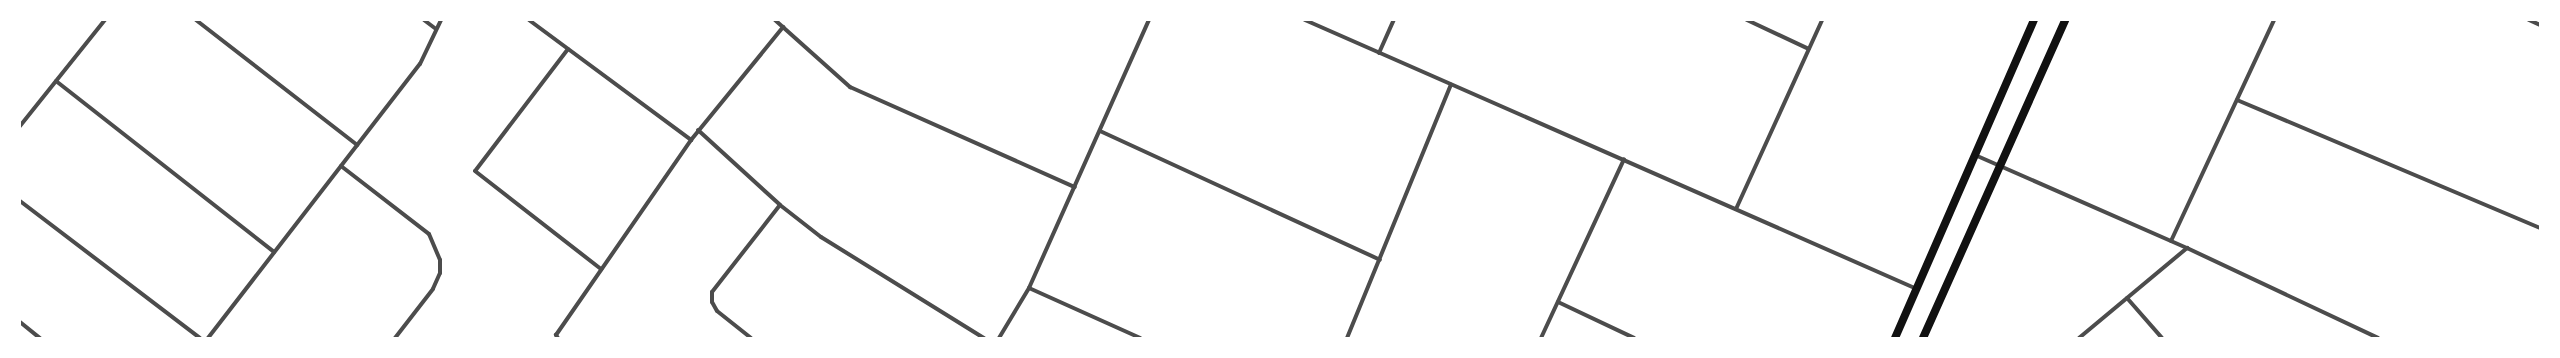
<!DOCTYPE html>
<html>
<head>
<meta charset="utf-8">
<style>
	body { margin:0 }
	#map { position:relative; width:2560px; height:358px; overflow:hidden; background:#fff; font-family:Helvetica,sans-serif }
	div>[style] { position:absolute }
	.minor>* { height:4px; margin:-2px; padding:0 2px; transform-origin:2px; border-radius:2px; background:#4c4c4c }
	.secondary>* { height:8px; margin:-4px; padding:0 4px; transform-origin:4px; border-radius:4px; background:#111 }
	span { translate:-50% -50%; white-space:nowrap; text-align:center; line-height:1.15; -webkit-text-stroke:4px #fff; paint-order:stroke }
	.frame { position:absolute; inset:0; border:21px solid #fff; pointer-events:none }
</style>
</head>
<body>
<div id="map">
	<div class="minor">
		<i style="left:196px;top:20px;width:204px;rotate:37.8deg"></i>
		<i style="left:424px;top:20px;width:15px;rotate:37deg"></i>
		<i style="left:529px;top:20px;width:202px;rotate:36.5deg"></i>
		<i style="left:691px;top:140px;width:146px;rotate:-50.8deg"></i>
		<i style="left:775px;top:20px;width:101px;rotate:41.8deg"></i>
		<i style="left:850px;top:87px;width:246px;rotate:24deg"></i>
		<i style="left:1305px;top:20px;width:669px;rotate:23.73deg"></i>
		<i style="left:1747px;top:20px;width:68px;rotate:25.1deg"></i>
		<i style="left:2529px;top:20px;width:12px;rotate:24deg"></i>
		<i style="left:568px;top:49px;width:153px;rotate:127.3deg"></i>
		<i style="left:475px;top:171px;width:160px;rotate:37.9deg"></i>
		<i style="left:1379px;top:53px;width:36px;rotate:-66deg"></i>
		<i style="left:56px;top:81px;width:277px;rotate:38.1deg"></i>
		<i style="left:2237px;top:100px;width:329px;rotate:22.9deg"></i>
		<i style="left:20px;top:126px;width:136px;rotate:-51.3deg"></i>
		<i style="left:698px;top:130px;width:111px;rotate:42.4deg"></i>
		<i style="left:780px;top:205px;width:52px;rotate:38deg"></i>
		<i style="left:821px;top:237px;width:192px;rotate:31.8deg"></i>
		<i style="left:1100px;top:131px;width:308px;rotate:24.7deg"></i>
		<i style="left:1975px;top:155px;width:232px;rotate:23.7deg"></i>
		<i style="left:2187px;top:248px;width:211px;rotate:25.2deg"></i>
		<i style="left:341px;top:166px;width:111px;rotate:37.7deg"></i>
		<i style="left:429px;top:234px;width:28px;rotate:67deg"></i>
		<i style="left:440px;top:260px;width:13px;rotate:90deg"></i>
		<i style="left:440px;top:273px;width:17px;rotate:114deg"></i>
		<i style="left:433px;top:289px;width:62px;rotate:127.8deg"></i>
		<i style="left:20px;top:201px;width:226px;rotate:37.3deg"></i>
		<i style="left:1736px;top:209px;width:208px;rotate:-65.5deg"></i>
		<i style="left:2171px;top:241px;width:244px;rotate:-65deg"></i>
		<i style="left:1029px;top:288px;width:122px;rotate:24.2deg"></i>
		<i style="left:2127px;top:298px;width:53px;rotate:48.8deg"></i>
		<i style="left:1558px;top:302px;width:84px;rotate:25.3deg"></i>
		<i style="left:20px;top:322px;width:26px;rotate:39deg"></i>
		<i style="left:208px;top:338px;width:346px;rotate:-52.3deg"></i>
		<i style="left:420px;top:64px;width:49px;rotate:-64.5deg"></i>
		<i style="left:558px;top:338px;width:4px;rotate:-124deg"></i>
		<i style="left:556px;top:335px;width:237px;rotate:-55.3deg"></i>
		<i style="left:751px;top:338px;width:43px;rotate:-141.5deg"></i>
		<i style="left:717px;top:311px;width:10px;rotate:-119deg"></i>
		<i style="left:712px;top:302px;width:10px;rotate:-90deg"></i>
		<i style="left:712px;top:292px;width:110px;rotate:-52deg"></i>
		<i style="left:999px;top:338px;width:58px;rotate:-59deg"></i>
		<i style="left:1029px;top:288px;width:294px;rotate:-65.9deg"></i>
		<i style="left:1347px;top:338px;width:274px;rotate:-67.7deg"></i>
		<i style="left:1541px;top:338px;width:197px;rotate:-65.1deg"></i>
		<i style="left:2079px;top:338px;width:141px;rotate:-39.8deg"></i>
	</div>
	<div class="secondary">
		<i style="left:1895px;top:338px;width:347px;rotate:-66.4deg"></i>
		<i style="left:1923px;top:338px;width:348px;rotate:-65.9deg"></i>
	</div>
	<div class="frame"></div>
</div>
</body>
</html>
